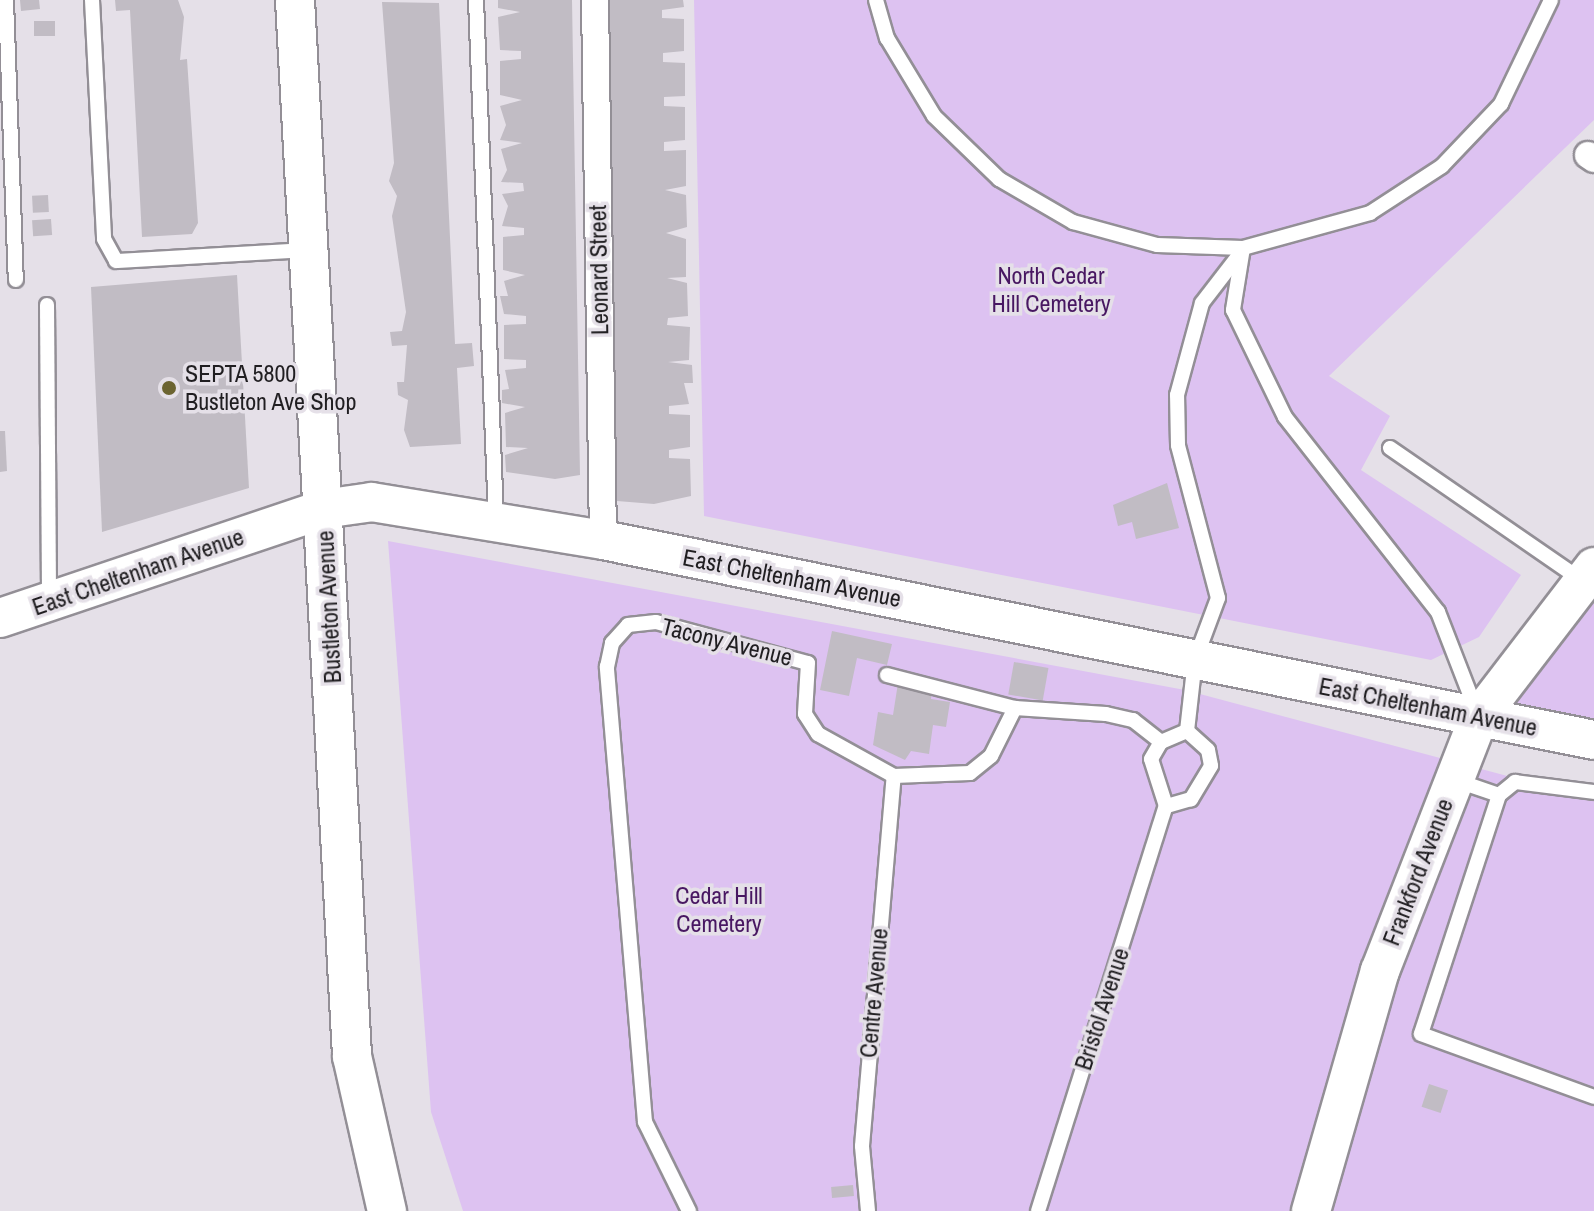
<!DOCTYPE html>
<html>
<head>
<meta charset="utf-8">
<style>
	body { margin:0 }
	#map { position:relative; width:1594px; height:1211px; overflow:hidden; background:#e5e0e8; font-family:"Archivo Narrow",sans-serif }
	div>[style] { position:absolute }
	.green>* { inset:0; background:#ddc2f1 }
	.building>* { inset:0; background:#c1bcc4; transform-origin:0 0 }
	.roads { filter:drop-shadow(2px 0 #938f96) drop-shadow(-2px 0 #938f96) drop-shadow(0 2px #938f96) drop-shadow(0 -2px #938f96) }
	.lane>* { height:14px; margin:-7px; padding:0 7px; transform-origin:7px; border-radius:7px; background:#fff }
	.street>* { height:26px; margin:-13px; padding:0 13px; transform-origin:13px; border-radius:13px; background:#fff }
	.secondary>* { height:38px; margin:-19px; padding:0 19px; transform-origin:19px; border-radius:19px; background:#fff }
	.dots>* { width:22px; height:22px; translate:-50% -50%; box-sizing:border-box; border:4px solid #e5e0e8; border-radius:50% }
	span { translate:-50% -50%; white-space:nowrap; text-align:center; line-height:1.15; -webkit-text-stroke:7px #e5e0e8; paint-order:stroke }
	.street-label { font-size:24px; color:#201e21 }
	.park-label { font-size:24px; color:#481762 }
	.poi-label { font-size:24px; color:#201e21 }
	.left { translate:0 -50%; text-align:left }
</style>
</head>
<body>
<div id="map">
	<div class="green">
		<i style="clip-path:polygon(694px 0,1594px 0,1594px 120px,1329px 376px,1390px 416px,1361px 470px,1521px 575px,1479px 637px,1431px 660px,704px 516px)"></i>
		<i style="clip-path:polygon(388px 541px,1185px 690px,1594px 799px,1594px 1211px,463px 1211px,431px 1112px)"></i>
		<i style="clip-path:polygon(1594px 567px,1594px 736px,1479px 717px)"></i>
	</div>
	<div class="building">
		<i style="clip-path:polygon(20px 0,39px 0,40px 9px,21px 11px)"></i>
		<i style="clip-path:polygon(115px 0,178px 0,184px 17px,180px 60px,187px 59px,198px 223px,192px 234px,142px 237px,130px 10px,116px 11px)"></i>
		<i style="clip-path:polygon(498px 0,572px 0,580px 475px,555px 479px,506px 472px,505px 455px,528px 448px,506px 447px,505px 413px,525px 407px,502px 403px,502px 390px,509px 389px,505px 370px,526px 368px,526px 360px,504px 359px,504px 325px,526px 324px,526px 316px,504px 314px,500px 296px,508px 296px,504px 281px,525px 275px,503px 270px,503px 237px,524px 235px,524px 228px,502px 226px,508px 206px,502px 194px,524px 191px,523px 183px,501px 182px,507px 170px,501px 149px,522px 143px,500px 140px,506px 125px,500px 106px,522px 100px,500px 95px,500px 61px,521px 59px,521px 51px,500px 50px,498px 17px,520px 12px,498px 8px)"></i>
		<i style="clip-path:polygon(608px 0,683px 0,684px 7px,662px 10px,662px 18px,684px 19px,684px 51px,663px 53px,663px 62px,685px 63px,685px 96px,664px 97px,664px 106px,685px 107px,685px 140px,664px 142px,664px 151px,686px 150px,686px 186px,665px 190px,686px 195px,687px 227px,666px 233px,686px 239px,686px 277px,667px 278px,687px 283px,688px 316px,668px 318px,667px 325px,690px 327px,689px 360px,668px 362px,692px 365px,693px 383px,684px 383px,689px 404px,669px 406px,669px 414px,690px 415px,690px 447px,669px 450px,669px 458px,690px 459px,691px 496px,654px 504px,617px 501px)"></i>
		<i style="clip-path:polygon(382px 2px,439px 3px,455px 344px,472px 343px,474px 366px,457px 368px,461px 444px,410px 447px,404px 430px,408px 400px,398px 395px,397px 382px,404px 382px,407px 345px,392px 346px,390px 332px,402px 331px,406px 312px,392px 216px,397px 196px,389px 181px,394px 163px)"></i>
		<i style="left:55px;top:21px;width:15px;height:21px;rotate:90deg"></i>
		<i style="left:48px;top:195px;width:17px;height:16px;rotate:87deg"></i>
		<i style="left:51px;top:219px;width:16px;height:19px;rotate:86deg"></i>
		<i style="clip-path:polygon(237px 275px,249px 488px,102px 532px,91px 287px)"></i>
		<i style="clip-path:polygon(0 431px,5px 431px,7px 471px,0 472px)"></i>
		<i style="clip-path:polygon(1167px 483px,1179px 528px,1136px 539px,1132px 522px,1118px 526px,1113px 505px)"></i>
		<i style="clip-path:polygon(832px 631px,892px 644px,887px 665px,857px 658px,849px 696px,820px 690px)"></i>
		<i style="left:1014px;top:662px;width:35px;height:33px;rotate:10deg"></i>
		<i style="clip-path:polygon(898px 683px,932px 688px,931px 699px,950px 702px,946px 727px,933px 725px,929px 754px,911px 751px,905px 760px,873px 745px,878px 712px,893px 715px)"></i>
		<i style="left:1429px;top:1084px;width:20px;height:24px;rotate:18deg"></i>
		<i style="left:853px;top:1185px;width:11px;height:22px;rotate:85deg"></i>
	</div>
	<div class="roads">
		<div class="lane">
			<i style="left:6px;top:0;width:280px;rotate:88deg"></i>
			<i style="left:92px;top:0;width:239px;rotate:87.1deg"></i>
			<i style="left:104px;top:239px;width:25px;rotate:61deg"></i>
			<i style="left:116px;top:261px;width:193px;rotate:-3.3deg"></i>
			<i style="left:476px;top:0;width:519px;rotate:87.79deg"></i>
			<i style="left:876px;top:0;width:40px;rotate:74deg"></i>
			<i style="left:887px;top:38px;width:91px;rotate:58.9deg"></i>
			<i style="left:934px;top:116px;width:91px;rotate:44.1deg"></i>
			<i style="left:999px;top:179px;width:86px;rotate:30.2deg"></i>
			<i style="left:1073px;top:222px;width:87px;rotate:15.3deg"></i>
			<i style="left:1157px;top:245px;width:86px;rotate:2deg"></i>
			<i style="left:1243px;top:248px;width:132px;rotate:-15.4deg"></i>
			<i style="left:1370px;top:213px;width:86px;rotate:-33.1deg"></i>
			<i style="left:1442px;top:166px;width:86px;rotate:-46.4deg"></i>
			<i style="left:1501px;top:104px;width:115px;rotate:-64.3deg"></i>
			<i style="left:1243px;top:248px;width:63px;rotate:99.2deg"></i>
			<i style="left:1233px;top:310px;width:119px;rotate:64.1deg"></i>
			<i style="left:1285px;top:417px;width:248px;rotate:51.9deg"></i>
			<i style="left:1438px;top:612px;width:105px;rotate:68.8deg"></i>
			<i style="left:47px;top:305px;width:293px;rotate:89.6deg"></i>
			<i style="left:1390px;top:448px;width:234px;rotate:34.6deg"></i>
			<i style="left:887px;top:675px;width:132px;rotate:14.5deg"></i>
			<i style="left:1187px;top:731px;width:71px;rotate:-83.6deg"></i>
			<i style="left:1195px;top:660px;width:66px;rotate:-69.6deg"></i>
			<i style="left:1218px;top:598px;width:158px;rotate:-104.7deg"></i>
			<i style="left:1178px;top:445px;width:50px;rotate:-91.1deg"></i>
			<i style="left:1177px;top:395px;width:95px;rotate:-74.8deg"></i>
			<i style="left:1202px;top:303px;width:66px;rotate:-52.4deg"></i>
			<i style="left:1187px;top:731px;width:28px;rotate:42deg"></i>
			<i style="left:1208px;top:750px;width:16px;rotate:79deg"></i>
			<i style="left:1211px;top:766px;width:39px;rotate:121deg"></i>
			<i style="left:1191px;top:799px;width:26px;rotate:164deg"></i>
			<i style="left:1166px;top:806px;width:49px;rotate:-107.7deg"></i>
			<i style="left:1151px;top:759px;width:20px;rotate:-60deg"></i>
			<i style="left:1161px;top:742px;width:28px;rotate:-23deg"></i>
			<i style="left:1455px;top:780px;width:46px;rotate:18.8deg"></i>
			<i style="left:1499px;top:795px;width:21px;rotate:-39deg"></i>
			<i style="left:1515px;top:782px;width:80px;rotate:7.2deg"></i>
			<i style="left:1499px;top:795px;width:251px;rotate:108.1deg"></i>
			<i style="left:1421px;top:1034px;width:184px;rotate:20deg"></i>
			<i style="left:689px;top:1211px;width:99px;rotate:-116.3deg"></i>
			<i style="left:645px;top:1122px;width:457px;rotate:-94.8deg"></i>
			<i style="left:607px;top:667px;width:25px;rotate:-78deg"></i>
			<i style="left:612px;top:643px;width:24px;rotate:-48deg"></i>
			<i style="left:628px;top:625px;width:28px;rotate:-6deg"></i>
			<i style="left:656px;top:622px;width:157px;rotate:15.1deg"></i>
			<i style="left:808px;top:663px;width:51px;rotate:93.4deg"></i>
			<i style="left:805px;top:714px;width:24px;rotate:57deg"></i>
			<i style="left:818px;top:734px;width:87px;rotate:28.9deg"></i>
			<i style="left:894px;top:776px;width:76px;rotate:-2.3deg"></i>
			<i style="left:970px;top:773px;width:27px;rotate:-39deg"></i>
			<i style="left:991px;top:756px;width:54px;rotate:-63.4deg"></i>
			<i style="left:1015px;top:708px;width:91px;rotate:3.8deg"></i>
			<i style="left:1106px;top:714px;width:28px;rotate:13deg"></i>
			<i style="left:1133px;top:720px;width:36px;rotate:38deg"></i>
			<i style="left:868px;top:1211px;width:65px;rotate:-95.3deg"></i>
			<i style="left:862px;top:1146px;width:371px;rotate:-85.1deg"></i>
			<i style="left:1038px;top:1211px;width:425px;rotate:-72.5deg"></i>
		</div>
		<div class="street">
			<i style="left:595px;top:0;width:540px;rotate:89.15deg"></i>
			<i style="left:1588px;top:155px;width:7px;rotate:34deg"></i>
		</div>
		<div class="secondary">
			<i style="left:295px;top:0;width:1058px;rotate:86.91deg"></i>
			<i style="left:352px;top:1056px;width:159px;rotate:77.3deg"></i>
			<i style="left:0;top:618px;width:341px;rotate:-18.6deg"></i>
			<i style="left:323px;top:509px;width:49px;rotate:-8.1deg"></i>
			<i style="left:372px;top:502px;width:234px;rotate:9.3deg"></i>
			<i style="left:603px;top:540px;width:1011px;rotate:11.41deg"></i>
			<i style="left:1311px;top:1211px;width:250px;rotate:-74deg"></i>
			<i style="left:1380px;top:971px;width:273px;rotate:-68.7deg"></i>
			<i style="left:1479px;top:717px;width:189px;rotate:-52.5deg"></i>
		</div>
	</div>
	<div class="dots">
		<i style="left:169px;top:388px;background:#6c6431"></i>
	</div>
	<div class="street-label">
		<span style="left:599px;top:270px;rotate:-91deg">Leonard Street</span>
		<span style="left:138px;top:572px;rotate:-19deg">East Cheltenham Avenue</span>
		<span style="left:792px;top:578px;rotate:11deg">East Cheltenham Avenue</span>
		<span style="left:329px;top:607px;rotate:-93deg">Bustleton Avenue</span>
		<span style="left:727px;top:642px;rotate:14deg">Tacony Avenue</span>
		<span style="left:1428px;top:707px;rotate:11deg">East Cheltenham Avenue</span>
		<span style="left:1418px;top:872px;rotate:-69deg">Frankford Avenue</span>
		<span style="left:874px;top:993px;rotate:-85deg">Centre Avenue</span>
		<span style="left:1102px;top:1009px;rotate:-72deg">Bristol Avenue</span>
	</div>
	<div class="park-label">
		<span style="left:1051px;top:290px">North Cedar<br>Hill Cemetery</span>
		<span style="left:719px;top:910px">Cedar Hill<br>Cemetery</span>
	</div>
	<div class="poi-label">
		<span class="left" style="left:185px;top:388px">SEPTA 5800<br>Bustleton Ave Shop</span>
	</div>
</div>
</body>
</html>
